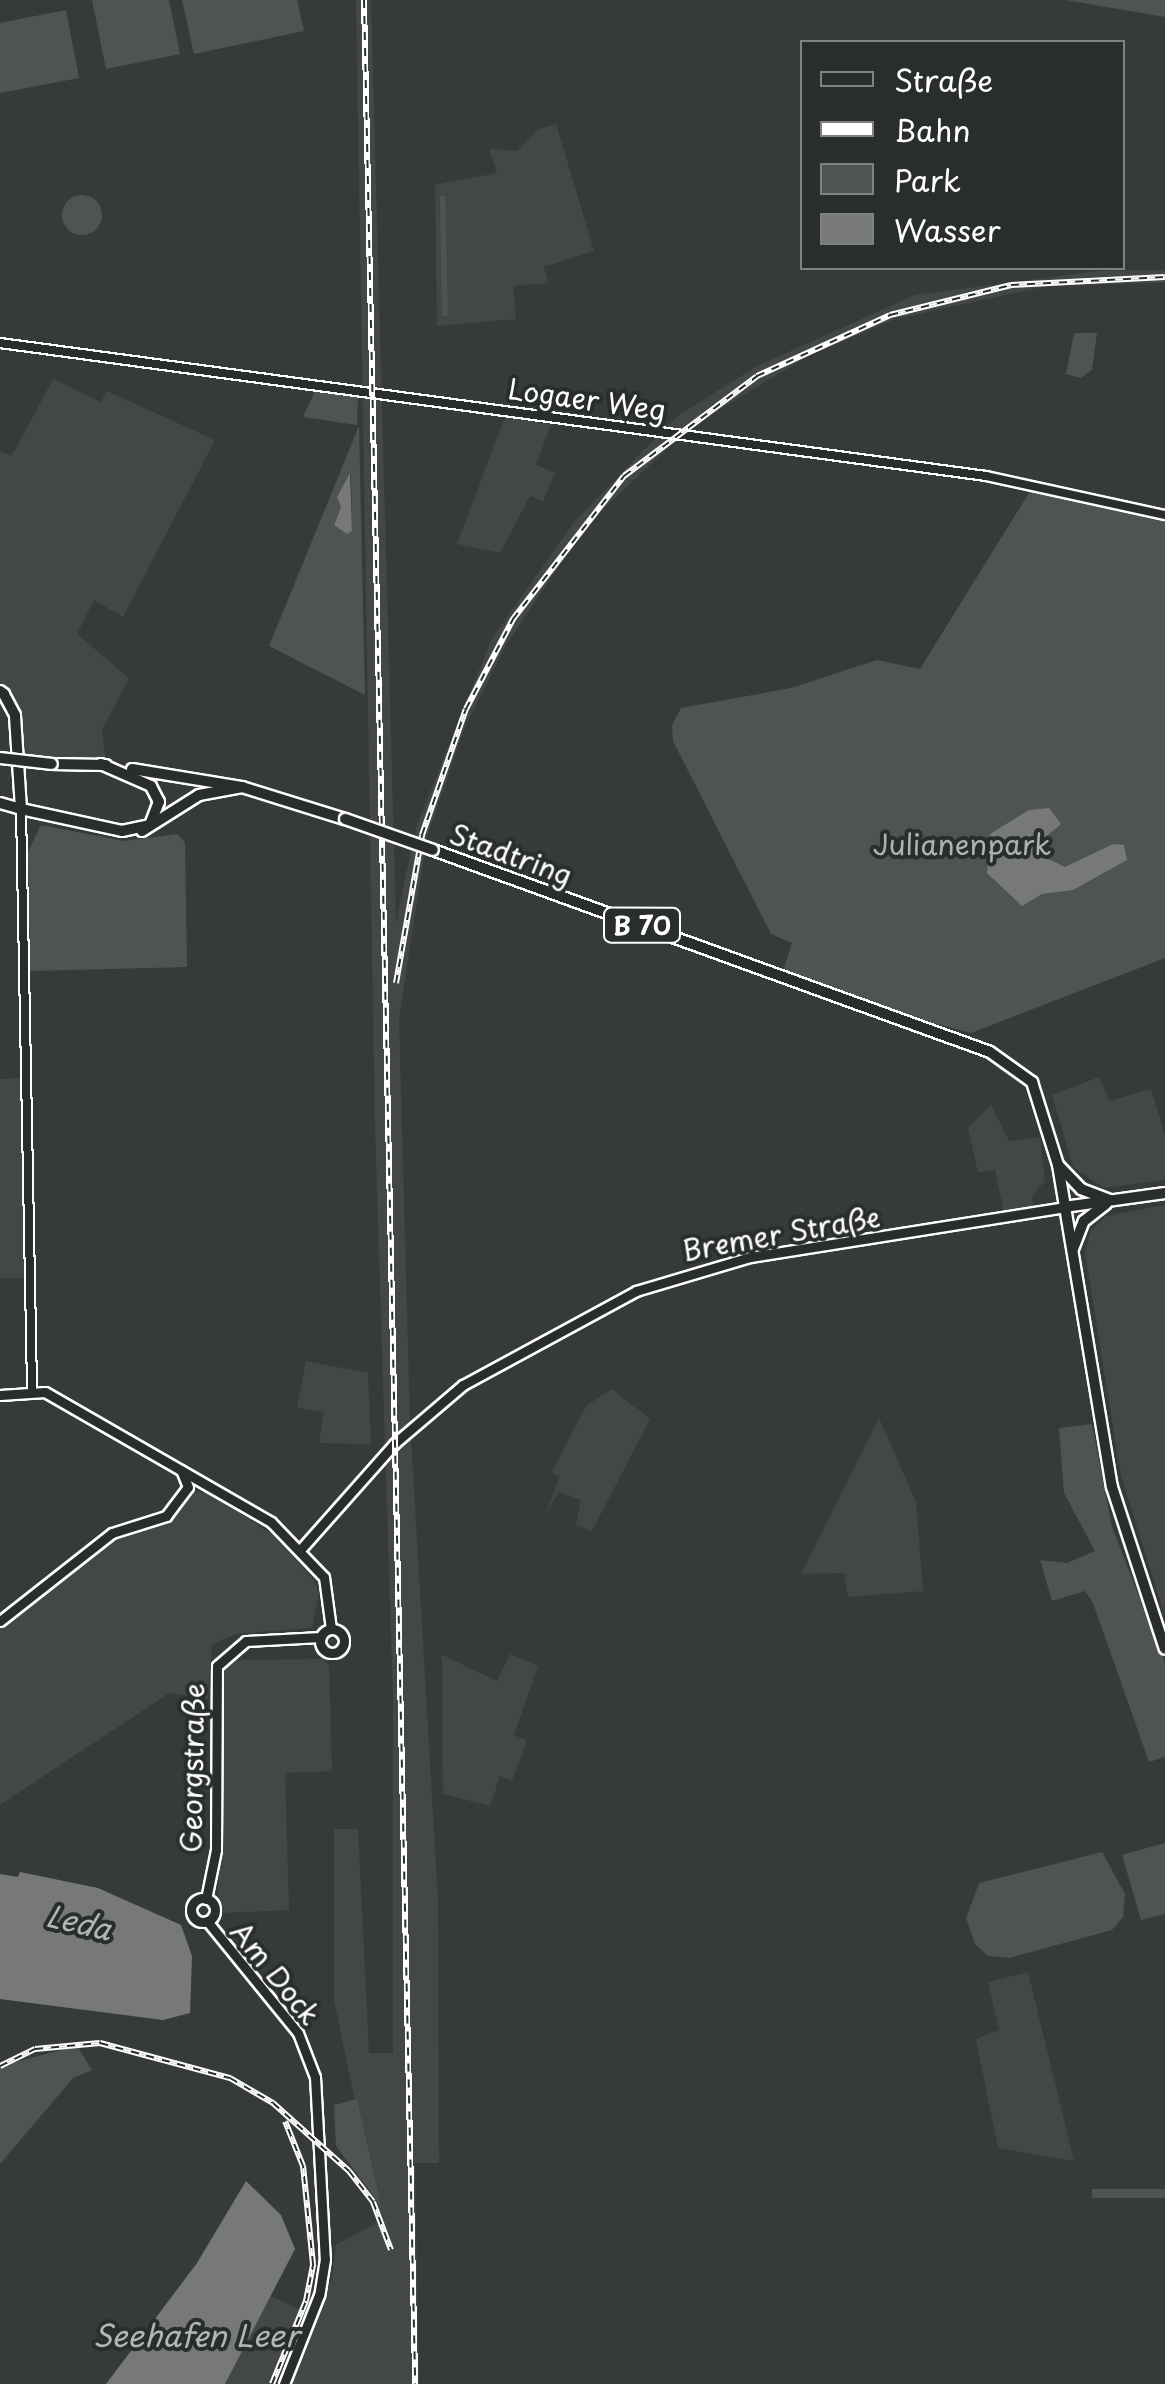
<!DOCTYPE html>
<html>
<head>
<meta charset="utf-8">
<style>
	body { margin:0 }
	#map { position:relative; width:1165px; height:2384px; overflow:hidden; background:#373a3b; font-family:"Playpen Sans",sans-serif }
	div>[style] { position:absolute }
	.built>* { inset:0; background:#444748 }
	.green>* { inset:0; background:#505354; transform-origin:0 0 }
	.round { border-radius:50% }
	.water>* { inset:0; background:#767879 }
	.roads { filter:drop-shadow(2px 0 #fff) drop-shadow(-2px 0 #fff) drop-shadow(0 2px #fff) drop-shadow(0 -2px #fff) }
	.tertiary>* { height:8px; margin:-4px; padding:0 4px; transform-origin:4px; border-radius:4px; background:#2a2d2e }
	.secondary>* { height:9px; margin:-4.5px; padding:0 4.5px; transform-origin:4.5px; border-radius:4.5px; background:#2a2d2e }
	.secondary>.ring { margin:-4.5px; padding:0; box-sizing:content-box; background:none; border:9px solid #2a2d2e; border-radius:50% }
	.primary>* { height:10px; margin:-5px; padding:0 5px; transform-origin:5px; border-radius:5px; background:#2a2d2e }
	.trunk>* { height:10px; margin:-5px; padding:0 5px; transform-origin:5px; border-radius:5px; background:#2a2d2e }
	.rail>* { height:6px; margin-top:-3px; transform-origin:0; background:repeating-linear-gradient(90deg,#2a2d2e 0 8px,#fff 0 16px); box-sizing:border-box; border-block:2px solid #fff }
	.bridges { filter:drop-shadow(2px 0 #fff) drop-shadow(-2px 0 #fff) drop-shadow(0 2px #fff) drop-shadow(0 -2px #fff) }
	.primary-bridge>* { height:10px; margin:-5px; padding:0 5px; transform-origin:5px; border-radius:5px; background:#2a2d2e }
	.trunk-bridge>* { height:10px; margin:-5px; padding:0 5px; transform-origin:5px; border-radius:5px; background:#2a2d2e }
	span { translate:-50% -50%; white-space:nowrap; text-align:center; line-height:1.15; -webkit-text-stroke:8px #2a2d2e; paint-order:stroke }
	.shield-label span { padding:2px 8px; background:#2a2d2e; border:2px solid; border-radius:8px; -webkit-text-stroke-width:0 }
	.shield-label { font-size:25px; color:#fff; font-weight:700 }
	.street-label { font-size:28px; color:#fff }
	.park-label { font-size:28px; color:#b0b2b2 }
	.water-label { font-size:30px; color:#b4b5b5; font-style:italic }
	.legend { position:absolute; left:800px; top:40px; width:325px; height:230px; box-sizing:border-box; background:#2a2d2e; border:2px solid #7f8182; margin:0; padding:12px 18px; list-style:none; font-size:30px; color:#fff }
	.legend li { display:flex; align-items:center; gap:20px; height:50px }
	.legend b { width:50px; border:2px solid #7f8182 }
</style>
</head>
<body>
<div id="map">
	<div class="built">
		<i style="clip-path:polygon(356px 0,371px 0,396px 922px,416px 828px,492px 638px,575px 521px,675px 418px,755px 367px,915px 295px,1098px 271px,1165px 270px,1165px 283px,1052px 285px,895px 319px,806px 357px,689px 428px,586px 525px,506px 645px,464px 729px,427px 837px,399px 1018px,410px 1420px,438px 1900px,439px 2163px,415px 2163px,419px 2384px,291px 2384px,332px 2278px,336px 2245px,380px 2221px,334px 2000px,334px 1829px,358px 1829px,369px 2053px,393px 2053px,393px 1697px,375px 1128px)"></i>
		<i style="clip-path:polygon(556px 124px,594px 251px,544px 267px,548px 283px,513px 286px,516px 319px,437px 326px,435px 185px,497px 173px,489px 149px,517px 151px,538px 129px)"></i>
		<i style="clip-path:polygon(53px 379px,101px 402px,107px 391px,215px 440px,123px 617px,94px 600px,77px 634px,129px 678px,102px 730px,106px 764px,19px 758px,16px 715px,0 691px,0 451px,12px 456px)"></i>
		<i style="clip-path:polygon(505px 417px,551px 424px,536px 465px,555px 473px,543px 501px,530px 496px,500px 553px,457px 544px)"></i>
		<i style="clip-path:polygon(1099px 1077px,1109px 1101px,1151px 1089px,1165px 1135px,1165px 1180px,1104px 1188px,1073px 1167px,1052px 1095px)"></i>
		<i style="clip-path:polygon(21px 1078px,26px 1278px,0 1278px,0 1079px)"></i>
		<i style="clip-path:polygon(991px 1105px,1009px 1141px,1040px 1137px,1045px 1181px,1032px 1196px,1034px 1212px,1005px 1217px,995px 1170px,978px 1172px,968px 1128px)"></i>
		<i style="clip-path:polygon(1165px 1205px,1165px 1616px,1121px 1476px,1085px 1253px,1091px 1230px,1106px 1216px)"></i>
		<i style="clip-path:polygon(306px 1361px,368px 1373px,371px 1444px,319px 1443px,324px 1412px,297px 1408px)"></i>
		<i style="clip-path:polygon(612px 1389px,650px 1419px,592px 1531px,576px 1525px,581px 1500px,559px 1492px,546px 1513px,560px 1476px,552px 1472px,586px 1406px)"></i>
		<i style="clip-path:polygon(879px 1418px,916px 1502px,923px 1591px,848px 1597px,844px 1573px,801px 1574px)"></i>
		<i style="clip-path:polygon(195px 1492px,208px 1493px,272px 1534px,314px 1580px,319px 1594px,312px 1628px,236px 1634px,212px 1644px,208px 1699px,169px 1693px,0 1805px,0 1627px,107px 1541px,162px 1525px)"></i>
		<i style="clip-path:polygon(510px 1654px,538px 1666px,514px 1735px,527px 1741px,512px 1781px,500px 1776px,490px 1806px,443px 1794px,442px 1655px,497px 1681px)"></i>
		<i style="clip-path:polygon(323px 1659px,329px 1665px,332px 1771px,285px 1773px,289px 1910px,218px 1913px,221px 1669px,225px 1660px)"></i>
		<i style="clip-path:polygon(1028px 1972px,1074px 2161px,998px 2148px,976px 2039px,999px 2030px,988px 1982px)"></i>
		<i style="clip-path:polygon(270px 2296px,304px 2311px,273px 2384px,225px 2384px)"></i>
	</div>
	<div class="green">
		<i style="clip-path:polygon(92px 0,169px 0,180px 54px,106px 69px)"></i>
		<i style="clip-path:polygon(182px 0,297px 0,304px 31px,194px 54px)"></i>
		<i style="clip-path:polygon(1066px 0,1165px 0,1165px 17px)"></i>
		<i style="clip-path:polygon(66px 10px,79px 78px,0 93px,0 23px)"></i>
		<i class="round" style="left:62px;top:195px;width:40px;height:40px"></i>
		<i style="clip-path:polygon(440px 196px,445px 196px,448px 316px,442px 316px)"></i>
		<i style="clip-path:polygon(1074px 333px,1097px 333px,1092px 370px,1081px 378px,1066px 374px)"></i>
		<i style="clip-path:polygon(318px 385px,358px 393px,357px 425px,303px 417px)"></i>
		<i style="clip-path:polygon(evenodd,359px 426px,365px 695px,269px 646px,359px 426px,351px 474px,352px 531px,347px 534px,334px 525px,341px 507px,337px 497px,351px 474px)"></i>
		<i style="clip-path:polygon(1032px 488px,1165px 518px,1165px 958px,971px 1033px,881px 1009px,783px 971px,792px 943px,771px 934px,673px 741px,672px 725px,681px 708px,791px 688px,877px 660px,920px 669px)"></i>
		<i style="clip-path:polygon(41px 825px,124px 841px,178px 834px,185px 843px,187px 967px,30px 971px,28px 852px)"></i>
		<i style="clip-path:polygon(1092px 1424px,1112px 1527px,1165px 1663px,1165px 1757px,1149px 1762px,1093px 1603px,1085px 1591px,1052px 1601px,1040px 1560px,1067px 1563px,1095px 1551px,1064px 1493px,1059px 1428px)"></i>
		<i style="clip-path:polygon(1165px 1843px,1165px 1914px,1141px 1920px,1122px 1855px)"></i>
		<i style="clip-path:polygon(1102px 1852px,1125px 1894px,1123px 1917px,1112px 1930px,1009px 1958px,988px 1956px,975px 1944px,966px 1918px,979px 1883px)"></i>
		<i style="clip-path:polygon(77px 2046px,92px 2070px,73px 2078px,0 2164px,0 2066px)"></i>
		<i style="clip-path:polygon(357px 2099px,381px 2206px,336px 2146px,334px 2105px)"></i>
		<i style="left:1165px;top:2189px;width:9px;height:73px;rotate:90deg"></i>
	</div>
	<div class="water">
		<i style="clip-path:polygon(350px 473px,352px 531px,347px 534px,334px 525px,341px 507px,337px 497px)"></i>
		<i style="clip-path:polygon(1049px 808px,1061px 824px,1037px 844px,1044px 857px,1065px 867px,1113px 844px,1124px 845px,1127px 860px,1073px 890px,1042px 894px,1022px 906px,987px 873px,990px 834px,1029px 810px)"></i>
		<i style="clip-path:polygon(20px 1872px,98px 1888px,181px 1925px,192px 1956px,190px 2013px,163px 2020px,0 1999px,0 1874px,18px 1877px)"></i>
		<i style="clip-path:polygon(246px 2181px,281px 2215px,295px 2249px,225px 2384px,106px 2384px,197px 2263px)"></i>
	</div>
	<div class="roads">
		<div class="tertiary">
			<i style="left:0;top:343px;width:995px;rotate:7.68deg"></i>
			<i style="left:986px;top:476px;width:183px;rotate:12.3deg"></i>
			<i style="left:21px;top:809px;width:580px;rotate:88.91deg"></i>
		</div>
		<div class="secondary">
			<i style="left:0;top:1395px;width:45px;rotate:-3.8deg"></i>
			<i style="left:45px;top:1392px;width:261px;rotate:29.9deg"></i>
			<i style="left:271px;top:1522px;width:76px;rotate:46.1deg"></i>
			<i style="left:324px;top:1577px;width:52px;rotate:82.3deg"></i>
			<i style="left:300px;top:1550px;width:143px;rotate:-48.4deg"></i>
			<i style="left:395px;top:1443px;width:89px;rotate:-40.5deg"></i>
			<i style="left:463px;top:1385px;width:197px;rotate:-28.5deg"></i>
			<i style="left:636px;top:1291px;width:119px;rotate:-16.6deg"></i>
			<i style="left:750px;top:1257px;width:318px;rotate:-9deg"></i>
			<i style="left:0;top:1621px;width:142px;rotate:-38.2deg"></i>
			<i style="left:112px;top:1533px;width:57px;rotate:-17.5deg"></i>
			<i style="left:166px;top:1516px;width:36px;rotate:-53deg"></i>
			<i style="left:188px;top:1487px;width:18px;rotate:-112deg"></i>
			<i class="ring" style="left:320px;top:1629px;width:15px;height:15px"></i>
			<i class="ring" style="left:191px;top:1898px;width:15px;height:15px"></i>
			<i style="left:206px;top:1899px;width:50px;rotate:-78.5deg"></i>
			<i style="left:216px;top:1850px;width:184px;rotate:-89.7deg"></i>
			<i style="left:217px;top:1666px;width:38px;rotate:-41deg"></i>
			<i style="left:246px;top:1641px;width:75px;rotate:-3.1deg"></i>
			<i style="left:207px;top:1921px;width:144px;rotate:50.9deg"></i>
			<i style="left:298px;top:2033px;width:47px;rotate:68.9deg"></i>
			<i style="left:315px;top:2077px;width:182px;rotate:86.9deg"></i>
			<i style="left:325px;top:2259px;width:36px;rotate:99deg"></i>
			<i style="left:319px;top:2295px;width:96px;rotate:111.5deg"></i>
		</div>
		<div class="primary">
			<i style="left:0;top:803px;width:22px;rotate:16deg"></i>
			<i style="left:21px;top:809px;width:94px;rotate:-93.7deg"></i>
			<i style="left:15px;top:715px;width:24px;rotate:-118deg"></i>
			<i style="left:142px;top:831px;width:67px;rotate:-32.3deg"></i>
			<i style="left:199px;top:795px;width:44px;rotate:-10.5deg"></i>
			<i style="left:242px;top:787px;width:108px;rotate:17.3deg"></i>
			<i style="left:433px;top:850px;width:592px;rotate:19.93deg"></i>
			<i style="left:990px;top:1052px;width:52px;rotate:35.5deg"></i>
			<i style="left:1032px;top:1082px;width:87px;rotate:72.6deg"></i>
			<i style="left:1058px;top:1165px;width:326px;rotate:80.5deg"></i>
			<i style="left:1112px;top:1487px;width:170px;rotate:71.9deg"></i>
			<i style="left:1059px;top:1166px;width:32px;rotate:46deg"></i>
			<i style="left:1081px;top:1189px;width:30px;rotate:21deg"></i>
			<i style="left:1064px;top:1207px;width:102px;rotate:-7.9deg"></i>
			<i style="left:1073px;top:1249px;width:30px;rotate:-69deg"></i>
			<i style="left:1084px;top:1221px;width:28px;rotate:-38deg"></i>
		</div>
		<div class="trunk">
			<i style="left:0;top:691px;width:5px;rotate:37deg"></i>
			<i style="left:52px;top:764px;width:54px;rotate:1.1deg"></i>
			<i style="left:132px;top:769px;width:111px;rotate:9.3deg"></i>
			<i style="left:21px;top:809px;width:103px;rotate:12.3deg"></i>
			<i style="left:122px;top:831px;width:29px;rotate:-12deg"></i>
			<i style="left:150px;top:825px;width:25px;rotate:-69deg"></i>
			<i style="left:159px;top:802px;width:18px;rotate:-117deg"></i>
			<i style="left:151px;top:786px;width:55px;rotate:-156.3deg"></i>
		</div>
	</div>
	<div class="rail">
		<i style="left:364px;top:0;width:2385px;rotate:88.77deg"></i>
		<i style="left:396px;top:983px;width:150px;rotate:-80deg"></i>
		<i style="left:422px;top:835px;width:133px;rotate:-70.8deg"></i>
		<i style="left:466px;top:709px;width:102px;rotate:-62.4deg"></i>
		<i style="left:513px;top:619px;width:181px;rotate:-52.2deg"></i>
		<i style="left:624px;top:476px;width:166px;rotate:-36.9deg"></i>
		<i style="left:757px;top:376px;width:146px;rotate:-24.6deg"></i>
		<i style="left:890px;top:315px;width:125px;rotate:-13.9deg"></i>
		<i style="left:1011px;top:285px;width:154px;rotate:-3deg"></i>
		<i style="left:0;top:2066px;width:39px;rotate:-26deg"></i>
		<i style="left:35px;top:2049px;width:65px;rotate:-5.3deg"></i>
		<i style="left:100px;top:2043px;width:135px;rotate:15.1deg"></i>
		<i style="left:230px;top:2078px;width:50px;rotate:30.2deg"></i>
		<i style="left:273px;top:2103px;width:102px;rotate:41.8deg"></i>
		<i style="left:349px;top:2171px;width:39px;rotate:52deg"></i>
		<i style="left:373px;top:2202px;width:51px;rotate:69.4deg"></i>
		<i style="left:272px;top:2384px;width:90px;rotate:-67.7deg"></i>
		<i style="left:306px;top:2301px;width:38px;rotate:-79deg"></i>
		<i style="left:313px;top:2264px;width:99px;rotate:-95.8deg"></i>
		<i style="left:303px;top:2166px;width:48px;rotate:-111.8deg"></i>
	</div>
	<div class="bridges">
		<div class="primary-bridge">
			<i style="left:345px;top:819px;width:93px;rotate:19.4deg"></i>
		</div>
		<div class="trunk-bridge">
			<i style="left:0;top:758px;width:52px;rotate:6.6deg"></i>
		</div>
	</div>
	<div class="shield-label">
		<span style="left:642px;top:925px">B 70</span>
	</div>
	<div class="street-label">
		<span style="left:587px;top:399px;rotate:8deg">Logaer Weg</span>
		<span style="left:511px;top:854px;rotate:20deg">Stadtring</span>
		<span style="left:781px;top:1233px;rotate:-10deg">Bremer Straße</span>
		<span style="left:192px;top:1768px;rotate:-89deg">Georgstraße</span>
		<span style="left:276px;top:1973px;rotate:51deg">Am Dock</span>
	</div>
	<div class="park-label">
		<span style="left:962px;top:844px">Julianenpark</span>
	</div>
	<div class="water-label">
		<span style="left:79px;top:1922px;rotate:13deg">Leda</span>
		<span style="left:196px;top:2335px">Seehafen Leer</span>
	</div>
	<ul class="legend">
	<li><b style="height:12px;background:#2a2d2e"></b>Straße</li>
	<li><b style="height:12px;background:#fff"></b>Bahn</li>
	<li><b style="height:28px;background:#505354"></b>Park</li>
	<li><b style="height:28px;background:#767879"></b>Wasser</li>
	</ul>
</div>
</body>
</html>
